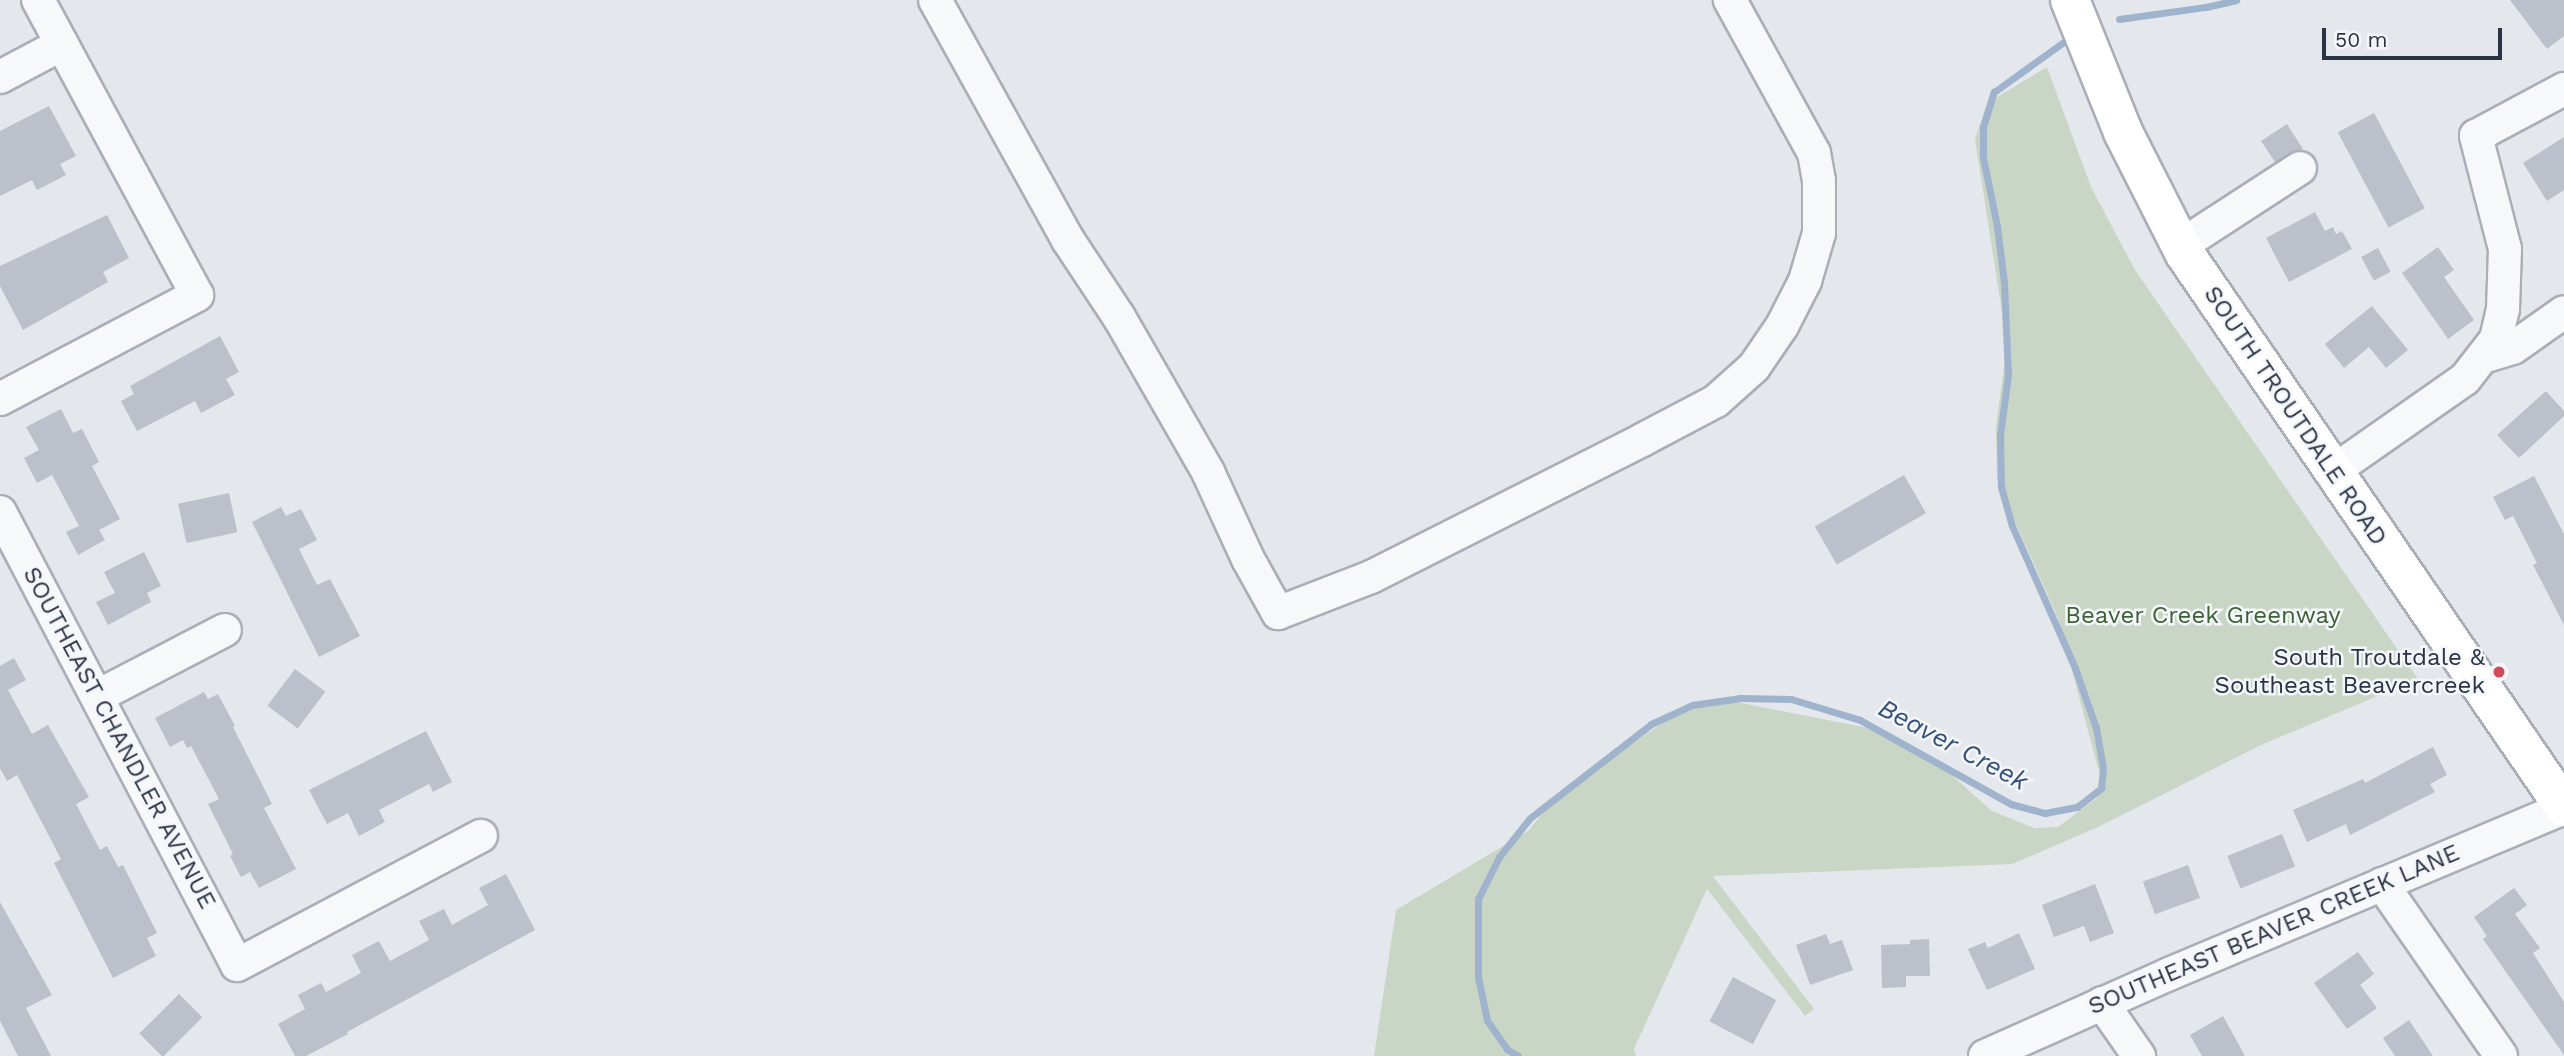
<!DOCTYPE html>
<html>
<head>
<meta charset="utf-8">
<style>
	body { margin:0 }
	#map { position:relative; width:2564px; height:1056px; overflow:hidden; background:#e4e7ec; font-family:"Work Sans",sans-serif }
	div>[style] { position:absolute }
	.green>* { inset:0; background:#c9d6c5 }
	.stream>* { height:7px; margin:-3.5px; padding:0 3.5px; transform-origin:3.5px; border-radius:3.5px; background:#9fb4cc }
	.building>* { inset:0; background:#bbc0ca; transform-origin:0 0 }
	.roads { filter:drop-shadow(2px 0 #a9aeb7) drop-shadow(-2px 0 #a9aeb7) drop-shadow(0 2px #a9aeb7) drop-shadow(0 -2px #a9aeb7) }
	.minor>* { height:32px; margin:-16px; padding:0 16px; transform-origin:16px; border-radius:16px; background:#f7f8fa }
	.major>* { height:38px; margin:-19px; padding:0 19px; transform-origin:19px; border-radius:19px; background:#fff }
	.dots>* { width:19px; height:19px; translate:-50% -50%; box-sizing:border-box; border:4px solid #f4f6f9; border-radius:50% }
	span { translate:-50% -50%; white-space:nowrap; text-align:center; line-height:1.15; -webkit-text-stroke:5px #f4f6f9; paint-order:stroke }
	.street-label { font-size:24px; color:#2b3445 }
	.park-label { font-size:24px; color:#3f6138 }
	.poi-label { font-size:24px; color:#2b3445 }
	.right { translate:-100% -50%; text-align:right }
	.water-label { font-size:26px; color:#34527a; font-style:italic }
	.scale { position:absolute; left:2322px; top:28px; width:180px; height:32px; box-sizing:border-box; border:4px solid #2b3445; border-top:0; padding-left:9px; font-size:21px; line-height:24px; white-space:nowrap; color:#2b3445; -webkit-text-stroke:5px #f4f6f9; paint-order:stroke }
</style>
</head>
<body>
<div id="map">
	<div class="green">
		<i style="clip-path:polygon(2047px 67px,2091px 187px,2135px 270px,2418px 679px,2259px 746px,2098px 827px,2012px 864px,1713px 876px,1814px 1009px,1805px 1016px,1707px 889px,1634px 1049px,1636px 1056px,1374px 1056px,1396px 910px,1528px 831px,1554px 799px,1679px 711px,1731px 701px,1868px 728px,1938px 763px,1992px 811px,2034px 828px,2058px 827px,2097px 798px,2101px 779px,2058px 618px,1997px 481px,1996px 426px,2007px 344px,1975px 139px,1987px 103px)"></i>
	</div>
	<div class="stream">
		<i style="left:2119px;top:19px;width:88px;rotate:-7.9deg"></i>
		<i style="left:2206px;top:7px;width:31px;rotate:-13deg"></i>
		<i style="left:1518px;top:1056px;width:13px;rotate:-148deg"></i>
		<i style="left:1507px;top:1049px;width:35px;rotate:-125deg"></i>
		<i style="left:1487px;top:1020px;width:44px;rotate:-101.8deg"></i>
		<i style="left:1478px;top:977px;width:78px;rotate:-90deg"></i>
		<i style="left:1478px;top:899px;width:47px;rotate:-63.4deg"></i>
		<i style="left:1499px;top:857px;width:50px;rotate:-51.5deg"></i>
		<i style="left:1530px;top:818px;width:153px;rotate:-37.8deg"></i>
		<i style="left:1651px;top:724px;width:45px;rotate:-24.9deg"></i>
		<i style="left:1692px;top:705px;width:49px;rotate:-8.3deg"></i>
		<i style="left:1740px;top:698px;width:51px;rotate:1.1deg"></i>
		<i style="left:1791px;top:699px;width:72px;rotate:16.9deg"></i>
		<i style="left:1860px;top:720px;width:173px;rotate:29.1deg"></i>
		<i style="left:2011px;top:804px;width:35px;rotate:15deg"></i>
		<i style="left:2045px;top:813px;width:33px;rotate:-11deg"></i>
		<i style="left:2077px;top:807px;width:31px;rotate:-38deg"></i>
		<i style="left:2101px;top:788px;width:20px;rotate:-84deg"></i>
		<i style="left:2103px;top:768px;width:41px;rotate:-99.9deg"></i>
		<i style="left:2096px;top:728px;width:64px;rotate:-109.3deg"></i>
		<i style="left:2075px;top:668px;width:155px;rotate:-113.9deg"></i>
		<i style="left:2012px;top:526px;width:41px;rotate:-105.8deg"></i>
		<i style="left:2001px;top:487px;width:52px;rotate:-91.1deg"></i>
		<i style="left:2000px;top:435px;width:61px;rotate:-82.4deg"></i>
		<i style="left:2008px;top:375px;width:92px;rotate:-92.5deg"></i>
		<i style="left:2004px;top:283px;width:57px;rotate:-97deg"></i>
		<i style="left:1997px;top:226px;width:69px;rotate:-101.6deg"></i>
		<i style="left:1983px;top:158px;width:31px;rotate:-90deg"></i>
		<i style="left:1983px;top:127px;width:37px;rotate:-73deg"></i>
		<i style="left:1994px;top:92px;width:87px;rotate:-35.7deg"></i>
	</div>
	<div class="building">
		<i style="clip-path:polygon(2510px 0,2564px 0,2564px 36px,2547px 49px)"></i>
		<i style="clip-path:polygon(49px 106px,76px 156px,60px 164px,66px 175px,37px 190px,32px 180px,0 196px,0 131px)"></i>
		<i style="left:2374px;top:113px;width:108px;height:41px;rotate:62deg"></i>
		<i style="clip-path:polygon(2287px 124px,2303px 149px,2275px 162px,2261px 141px)"></i>
		<i style="clip-path:polygon(2564px 137px,2564px 190px,2547px 201px,2523px 163px)"></i>
		<i style="clip-path:polygon(2315px 212px,2325px 231px,2333px 227px,2336px 234px,2342px 231px,2352px 249px,2289px 282px,2266px 238px)"></i>
		<i style="clip-path:polygon(107px 215px,129px 258px,103px 272px,108px 282px,23px 330px,0 286px,0 266px)"></i>
		<i style="clip-path:polygon(2438px 247px,2454px 270px,2444px 277px,2474px 320px,2448px 339px,2402px 273px)"></i>
		<i style="left:2378px;top:248px;width:27px;height:19px;rotate:62deg"></i>
		<i style="clip-path:polygon(2372px 306px,2408px 350px,2386px 368px,2369px 347px,2344px 368px,2325px 344px)"></i>
		<i style="clip-path:polygon(220px 336px,239px 372px,226px 379px,235px 395px,201px 413px,195px 401px,137px 431px,121px 401px,134px 394px,130px 386px)"></i>
		<i style="clip-path:polygon(2546px 391px,2564px 411px,2564px 416px,2519px 458px,2497px 435px)"></i>
		<i style="clip-path:polygon(61px 409px,73px 433px,82px 429px,99px 462px,92px 466px,120px 519px,99px 530px,105px 540px,78px 555px,66px 532px,79px 526px,52px 475px,37px 483px,24px 458px,39px 450px,26px 427px)"></i>
		<i style="left:1904px;top:475px;width:44px;height:103px;rotate:60deg"></i>
		<i style="clip-path:polygon(2534px 476px,2564px 534px,2564px 625px,2533px 565px,2537px 563px,2513px 516px,2505px 520px,2493px 497px)"></i>
		<i style="left:229px;top:493px;width:40px;height:52px;rotate:78deg"></i>
		<i style="clip-path:polygon(281px 507px,286px 516px,301px 509px,317px 540px,299px 549px,317px 585px,330px 579px,360px 636px,319px 657px,252px 522px)"></i>
		<i style="clip-path:polygon(144px 552px,161px 586px,147px 593px,151px 602px,108px 625px,96px 602px,115px 593px,104px 572px)"></i>
		<i style="clip-path:polygon(14px 658px,26px 680px,8px 690px,32px 734px,48px 725px,89px 797px,76px 804px,100px 850px,107px 846px,118px 867px,123px 865px,157px 933px,147px 938px,156px 956px,113px 978px,54px 863px,61px 859px,17px 775px,7px 781px,0 768px,0 666px)"></i>
		<i style="left:295px;top:669px;width:38px;height:46px;rotate:37deg"></i>
		<i style="clip-path:polygon(204px 692px,208px 699px,218px 694px,235px 726px,233px 727px,272px 804px,264px 808px,296px 869px,259px 888px,250px 872px,241px 877px,230px 856px,233px 854px,208px 804px,219px 799px,191px 746px,187px 748px,183px 740px,170px 747px,155px 718px)"></i>
		<i style="clip-path:polygon(426px 731px,452px 782px,433px 792px,429px 784px,379px 810px,385px 822px,359px 836px,348px 813px,327px 824px,309px 790px)"></i>
		<i style="clip-path:polygon(2433px 747px,2447px 775px,2430px 784px,2435px 792px,2350px 835px,2346px 824px,2307px 842px,2293px 810px,2363px 779px,2365px 783px)"></i>
		<i style="left:2282px;top:834px;width:35px;height:59px;rotate:68deg"></i>
		<i style="left:2188px;top:865px;width:35px;height:48px;rotate:70deg"></i>
		<i style="clip-path:polygon(506px 874px,535px 930px,347px 1032px,348px 1034px,306px 1056px,295px 1056px,278px 1024px,305px 1009px,298px 995px,321px 983px,326px 992px,361px 973px,352px 955px,379px 941px,390px 961px,429px 940px,419px 921px,444px 909px,452px 925px,488px 905px,479px 888px)"></i>
		<i style="clip-path:polygon(2095px 884px,2114px 933px,2090px 942px,2084px 926px,2054px 937px,2042px 905px)"></i>
		<i style="clip-path:polygon(2514px 888px,2527px 905px,2515px 914px,2540px 948px,2533px 953px,2564px 1002px,2564px 1055px,2483px 939px,2487px 936px,2474px 917px)"></i>
		<i style="clip-path:polygon(0 902px,52px 995px,26px 1008px,51px 1056px,18px 1056px,0 1021px)"></i>
		<i style="clip-path:polygon(2019px 933px,2035px 969px,1987px 990px,1968px 949px,1985px 942px,1988px 948px)"></i>
		<i style="clip-path:polygon(1826px 934px,1830px 944px,1842px 940px,1853px 970px,1810px 985px,1796px 945px)"></i>
		<i style="clip-path:polygon(1929px 939px,1930px 976px,1906px 976px,1906px 987px,1882px 988px,1881px 945px,1910px 944px,1910px 940px)"></i>
		<i style="clip-path:polygon(2358px 952px,2374px 974px,2360px 985px,2377px 1008px,2347px 1029px,2314px 983px)"></i>
		<i style="left:1733px;top:977px;width:49px;height:50px;rotate:28deg"></i>
		<i style="left:179px;top:994px;width:33px;height:56px;rotate:45deg"></i>
		<i style="clip-path:polygon(2223px 1016px,2245px 1056px,2202px 1056px,2190px 1035px)"></i>
		<i style="clip-path:polygon(2409px 1020px,2433px 1056px,2395px 1056px,2383px 1038px)"></i>
	</div>
	<div class="roads">
		<div class="minor">
			<i style="left:935px;top:0;width:274px;rotate:61deg"></i>
			<i style="left:1068px;top:240px;width:92px;rotate:56.5deg"></i>
			<i style="left:1119px;top:317px;width:179px;rotate:60.1deg"></i>
			<i style="left:1208px;top:472px;width:96px;rotate:65.3deg"></i>
			<i style="left:1248px;top:559px;width:62px;rotate:60.9deg"></i>
			<i style="left:1278px;top:613px;width:100px;rotate:-21.2deg"></i>
			<i style="left:1371px;top:577px;width:304px;rotate:-26.8deg"></i>
			<i style="left:1642px;top:440px;width:84px;rotate:-27.8deg"></i>
			<i style="left:1716px;top:401px;width:51px;rotate:-41.8deg"></i>
			<i style="left:1754px;top:367px;width:50px;rotate:-55.7deg"></i>
			<i style="left:1782px;top:326px;width:51px;rotate:-62.9deg"></i>
			<i style="left:1805px;top:281px;width:50px;rotate:-73.7deg"></i>
			<i style="left:1819px;top:233px;width:52px;rotate:-90deg"></i>
			<i style="left:1819px;top:181px;width:28px;rotate:-100deg"></i>
			<i style="left:1814px;top:153px;width:175px;rotate:-118.8deg"></i>
			<i style="left:0;top:77px;width:70px;rotate:-28deg"></i>
			<i style="left:2180px;top:246px;width:143px;rotate:-33deg"></i>
			<i style="left:2483px;top:357px;width:31px;rotate:-17deg"></i>
			<i style="left:2513px;top:348px;width:62px;rotate:-35.2deg"></i>
			<i style="left:0;top:399px;width:223px;rotate:-27.8deg"></i>
			<i style="left:197px;top:295px;width:335px;rotate:-118.3deg"></i>
			<i style="left:2332px;top:472px;width:162px;rotate:-35deg"></i>
			<i style="left:2465px;top:379px;width:51px;rotate:-52.2deg"></i>
			<i style="left:2496px;top:339px;width:31px;rotate:-77deg"></i>
			<i style="left:2503px;top:309px;width:60px;rotate:-88.1deg"></i>
			<i style="left:2505px;top:249px;width:117px;rotate:-104.4deg"></i>
			<i style="left:2476px;top:136px;width:100px;rotate:-28.1deg"></i>
			<i style="left:0;top:512px;width:511px;rotate:62.38deg"></i>
			<i style="left:237px;top:965px;width:276px;rotate:-27.9deg"></i>
			<i style="left:98px;top:696px;width:143px;rotate:-27.5deg"></i>
			<i style="left:2382px;top:884px;width:209px;rotate:55.3deg"></i>
			<i style="left:2102px;top:1003px;width:65px;rotate:55.1deg"></i>
			<i style="left:1985px;top:1056px;width:201px;rotate:-24deg"></i>
			<i style="left:2169px;top:974px;width:428px;rotate:-22.8deg"></i>
		</div>
		<div class="major">
			<i style="left:2070px;top:0;width:142px;rotate:68.1deg"></i>
			<i style="left:2123px;top:132px;width:137px;rotate:63.1deg"></i>
			<i style="left:2185px;top:254px;width:670px;rotate:55.58deg"></i>
		</div>
	</div>
	<div class="dots">
		<i style="left:2499px;top:672px;background:#d1495b"></i>
	</div>
	<div class="street-label">
		<span style="left:2295px;top:416px;rotate:56deg">SOUTH TROUTDALE ROAD</span>
		<span style="left:119px;top:738px;rotate:62deg">SOUTHEAST CHANDLER AVENUE</span>
		<span style="left:2274px;top:930px;rotate:-23deg">SOUTHEAST BEAVER CREEK LANE</span>
	</div>
	<div class="park-label">
		<span style="left:2203px;top:616px">Beaver Creek Greenway</span>
	</div>
	<div class="poi-label">
		<span class="right" style="left:2485px;top:672px">South Troutdale &amp;<br>Southeast Beavercreek</span>
	</div>
	<div class="water-label">
		<span style="left:1953px;top:745px;rotate:28deg">Beaver Creek</span>
	</div>
	<div class="scale">50 m</div>
</div>
</body>
</html>
